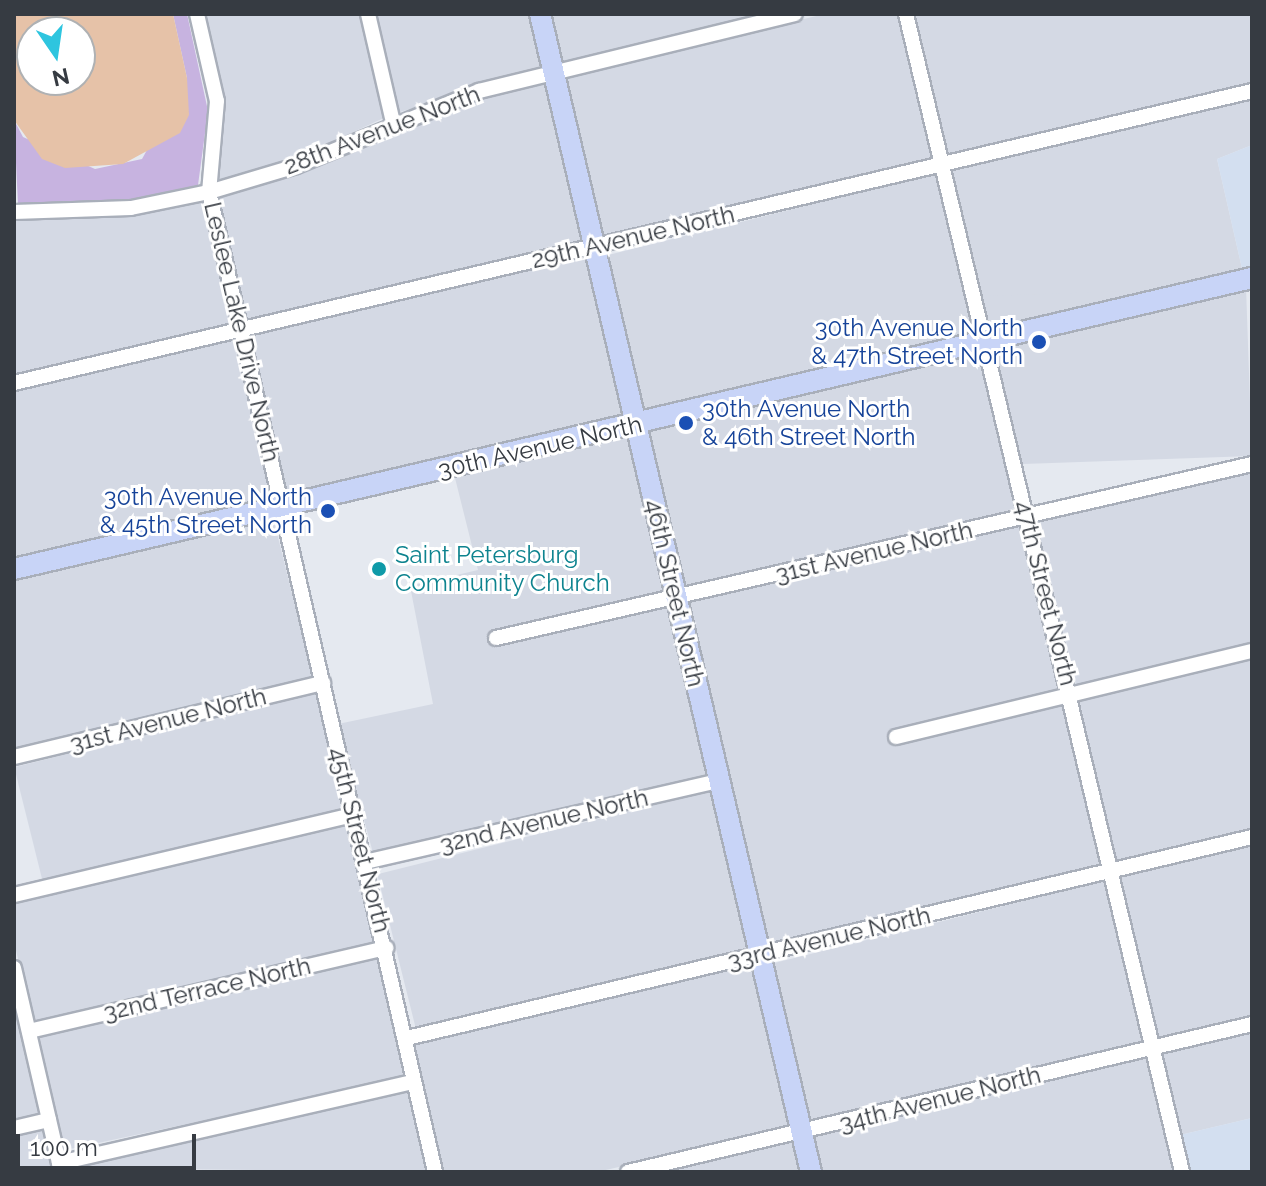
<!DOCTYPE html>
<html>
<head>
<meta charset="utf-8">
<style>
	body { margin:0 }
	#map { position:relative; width:1266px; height:1186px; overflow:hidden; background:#e5e9f0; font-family:Raleway,sans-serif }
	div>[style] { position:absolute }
	.residential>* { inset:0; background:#d4d9e4; transform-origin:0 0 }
	.commercial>* { inset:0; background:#d3dff0 }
	.green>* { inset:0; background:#c7b3e0 }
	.water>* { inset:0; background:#e6c2a8 }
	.roads { filter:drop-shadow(2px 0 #a9afba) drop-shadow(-2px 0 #a9afba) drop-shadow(0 2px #a9afba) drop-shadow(0 -2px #a9afba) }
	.street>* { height:14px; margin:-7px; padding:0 7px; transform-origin:7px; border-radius:7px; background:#fff }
	.secondary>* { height:20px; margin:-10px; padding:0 10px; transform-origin:10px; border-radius:10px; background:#c8d4f7 }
	.dots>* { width:22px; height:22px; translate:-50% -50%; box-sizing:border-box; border:4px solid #fff; border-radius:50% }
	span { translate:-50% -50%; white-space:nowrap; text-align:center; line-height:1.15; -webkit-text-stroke:6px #fff; paint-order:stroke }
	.street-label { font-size:24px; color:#363b42 }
	.transit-label { font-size:24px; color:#164399 }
	.right { translate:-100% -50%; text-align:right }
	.left { translate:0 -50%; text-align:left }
	.culture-label { font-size:24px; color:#0d838f }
	.frame { position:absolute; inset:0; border:16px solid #363b42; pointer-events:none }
	.north { position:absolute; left:16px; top:16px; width:80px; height:80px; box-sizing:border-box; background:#fff; border:2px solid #afb1b3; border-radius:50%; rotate:167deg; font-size:22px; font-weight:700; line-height:32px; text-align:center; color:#363b42 }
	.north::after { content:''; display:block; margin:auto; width:28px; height:36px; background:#2ec5df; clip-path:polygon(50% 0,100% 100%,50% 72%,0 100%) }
	.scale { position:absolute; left:16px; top:1134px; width:180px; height:36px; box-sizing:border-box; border:4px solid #363b42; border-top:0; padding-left:10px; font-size:24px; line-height:28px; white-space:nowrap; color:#363b42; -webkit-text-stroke:6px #fff; paint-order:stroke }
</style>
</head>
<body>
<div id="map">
	<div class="residential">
		<i style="clip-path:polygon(203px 14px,361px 14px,386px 117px,294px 159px,217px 183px,223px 100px)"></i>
		<i style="clip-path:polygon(374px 14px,534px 14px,546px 66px,397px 113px)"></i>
		<i style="clip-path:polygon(547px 14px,764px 14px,558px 63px)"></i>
		<i style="clip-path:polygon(825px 14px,900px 14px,933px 159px,599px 238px,561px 76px)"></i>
		<i style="clip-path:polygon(913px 14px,1252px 14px,1252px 84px,945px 157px)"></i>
		<i style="clip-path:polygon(549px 79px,587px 241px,246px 322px,217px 197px,299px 172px,480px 97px)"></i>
		<i style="clip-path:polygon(1252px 98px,1252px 145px,1217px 159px,1243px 273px,990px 334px,949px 170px)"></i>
		<i style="left:937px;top:173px;width:169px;height:344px;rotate:76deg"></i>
		<i style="clip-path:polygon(205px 200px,234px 325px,14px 375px,14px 218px,132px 215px)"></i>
		<i style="left:590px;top:255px;width:167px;height:350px;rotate:77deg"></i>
		<i style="left:1246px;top:287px;width:169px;height:260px;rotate:88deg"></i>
		<i style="clip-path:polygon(237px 338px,275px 501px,14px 562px,14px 390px)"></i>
		<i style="left:981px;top:350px;width:166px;height:347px;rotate:77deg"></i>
		<i style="clip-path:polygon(631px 432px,669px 593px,489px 633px,492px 646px,672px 606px,712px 776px,373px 853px,338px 724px,433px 704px,410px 586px,478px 570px,454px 474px)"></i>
		<i style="clip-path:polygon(1252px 471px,1252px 644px,1076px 685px,1033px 523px)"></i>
		<i style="clip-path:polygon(273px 517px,313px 678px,14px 750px,14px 576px)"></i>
		<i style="clip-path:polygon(1021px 526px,1064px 688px,888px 733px,892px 745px,1067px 702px,1104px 866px,766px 946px,684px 603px)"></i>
		<i style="clip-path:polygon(1252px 658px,1252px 830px,1116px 863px,1079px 699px)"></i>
		<i style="left:316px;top:692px;width:121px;height:311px;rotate:76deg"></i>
		<i style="left:715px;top:790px;width:163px;height:348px;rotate:76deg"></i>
		<i style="clip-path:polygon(349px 823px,378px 943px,33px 1022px,14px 942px,14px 902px)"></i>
		<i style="clip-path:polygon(1252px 844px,1252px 1017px,1158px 1039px,1119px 877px)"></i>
		<i style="left:1107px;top:880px;width:167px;height:347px;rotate:76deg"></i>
		<i style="left:381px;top:956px;width:124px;height:354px;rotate:78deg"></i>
		<i style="clip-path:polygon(757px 962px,794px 1127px,597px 1172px,442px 1172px,414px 1044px)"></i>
		<i style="clip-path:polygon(14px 996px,42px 1114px,14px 1121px)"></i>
		<i style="clip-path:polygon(1252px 1031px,1252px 1118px,1180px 1135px,1161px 1053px)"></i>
		<i style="clip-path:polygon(1149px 1055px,1176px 1172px,817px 1172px,809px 1137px)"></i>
		<i style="clip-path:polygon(409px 1090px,429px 1172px,67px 1168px)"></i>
		<i style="clip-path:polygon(45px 1128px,55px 1172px,14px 1172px,14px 1135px)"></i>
		<i style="clip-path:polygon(797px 1140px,805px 1172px,659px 1172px)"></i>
	</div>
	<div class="commercial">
		<i style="clip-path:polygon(1252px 145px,1252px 271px,1243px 273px,1217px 159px)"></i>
		<i style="clip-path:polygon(1252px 1118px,1252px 1172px,1189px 1172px,1180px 1135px)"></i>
	</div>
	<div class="green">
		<i style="clip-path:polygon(173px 14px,187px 14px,208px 111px,198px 185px,117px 202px,18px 205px,14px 120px,23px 137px,95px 169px,142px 159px,187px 78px)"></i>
	</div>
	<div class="water">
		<i style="clip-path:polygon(evenodd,14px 14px,173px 14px,187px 78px,189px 115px,180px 133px,123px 164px,65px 168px,42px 159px,14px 120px,14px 14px,32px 32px,80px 32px,80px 80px,32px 80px,32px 32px)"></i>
	</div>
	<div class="roads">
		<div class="street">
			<i style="left:197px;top:14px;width:89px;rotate:77.1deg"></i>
			<i style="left:217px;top:101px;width:91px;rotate:95deg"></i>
			<i style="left:209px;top:192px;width:1006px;rotate:77.01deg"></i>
			<i style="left:368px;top:14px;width:111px;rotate:77deg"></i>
			<i style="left:906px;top:14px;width:1190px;rotate:76.59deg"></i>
			<i style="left:14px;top:212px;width:117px;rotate:-2deg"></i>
			<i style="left:131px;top:208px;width:80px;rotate:-11.6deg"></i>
			<i style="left:209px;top:192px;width:91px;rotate:-16.6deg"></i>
			<i style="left:296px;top:166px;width:198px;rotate:-22.3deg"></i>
			<i style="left:479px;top:91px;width:325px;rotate:-13.7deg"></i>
			<i style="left:14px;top:383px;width:1272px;rotate:-13.27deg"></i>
			<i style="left:496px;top:638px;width:776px;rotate:-12.96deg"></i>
			<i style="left:896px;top:737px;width:366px;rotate:-13.6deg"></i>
			<i style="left:14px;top:757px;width:318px;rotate:-13.5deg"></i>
			<i style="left:369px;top:861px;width:359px;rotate:-12.9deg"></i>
			<i style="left:14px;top:895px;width:348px;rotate:-13.3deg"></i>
			<i style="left:14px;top:968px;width:208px;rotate:77deg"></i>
			<i style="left:29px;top:1031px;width:367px;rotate:-13.1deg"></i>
			<i style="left:407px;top:1038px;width:869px;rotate:-13.38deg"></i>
			<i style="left:14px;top:1128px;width:36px;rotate:-13deg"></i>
			<i style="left:59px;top:1163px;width:364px;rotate:-12.9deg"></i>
			<i style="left:628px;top:1172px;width:641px;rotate:-13.34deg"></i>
		</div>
		<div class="secondary">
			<i style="left:540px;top:14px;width:1189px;rotate:76.83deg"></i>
			<i style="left:14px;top:569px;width:1272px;rotate:-13.23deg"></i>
		</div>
	</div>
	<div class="dots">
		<i style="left:1039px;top:342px;background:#1a4fb4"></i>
		<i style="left:686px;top:423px;background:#1a4fb4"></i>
		<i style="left:328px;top:511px;background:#1a4fb4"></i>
		<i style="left:379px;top:569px;background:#0f9aa8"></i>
	</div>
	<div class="street-label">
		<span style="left:382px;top:130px;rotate:-21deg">28th Avenue North</span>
		<span style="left:633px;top:237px;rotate:-13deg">29th Avenue North</span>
		<span style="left:242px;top:332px;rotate:77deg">Leslee Lake Drive North</span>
		<span style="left:540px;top:447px;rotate:-13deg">30th Avenue North</span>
		<span style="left:874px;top:552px;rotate:-13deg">31st Avenue North</span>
		<span style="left:675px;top:593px;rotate:77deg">46th Street North</span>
		<span style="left:1046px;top:593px;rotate:76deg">47th Street North</span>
		<span style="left:168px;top:720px;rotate:-14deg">31st Avenue North</span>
		<span style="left:544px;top:821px;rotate:-13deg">32nd Avenue North</span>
		<span style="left:360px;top:840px;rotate:76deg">45th Street North</span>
		<span style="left:829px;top:938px;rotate:-13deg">33rd Avenue North</span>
		<span style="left:207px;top:989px;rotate:-13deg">32nd Terrace North</span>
		<span style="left:940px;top:1099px;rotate:-14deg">34th Avenue North</span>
	</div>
	<div class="transit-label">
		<span class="right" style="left:1023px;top:342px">30th Avenue North<br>&amp; 47th Street North</span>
		<span class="left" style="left:702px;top:423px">30th Avenue North<br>&amp; 46th Street North</span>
		<span class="right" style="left:312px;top:511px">30th Avenue North<br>&amp; 45th Street North</span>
	</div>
	<div class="culture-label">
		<span class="left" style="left:395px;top:569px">Saint Petersburg<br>Community Church</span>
	</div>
	<div class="frame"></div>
	<div class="north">N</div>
	<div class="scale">100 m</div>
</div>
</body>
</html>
